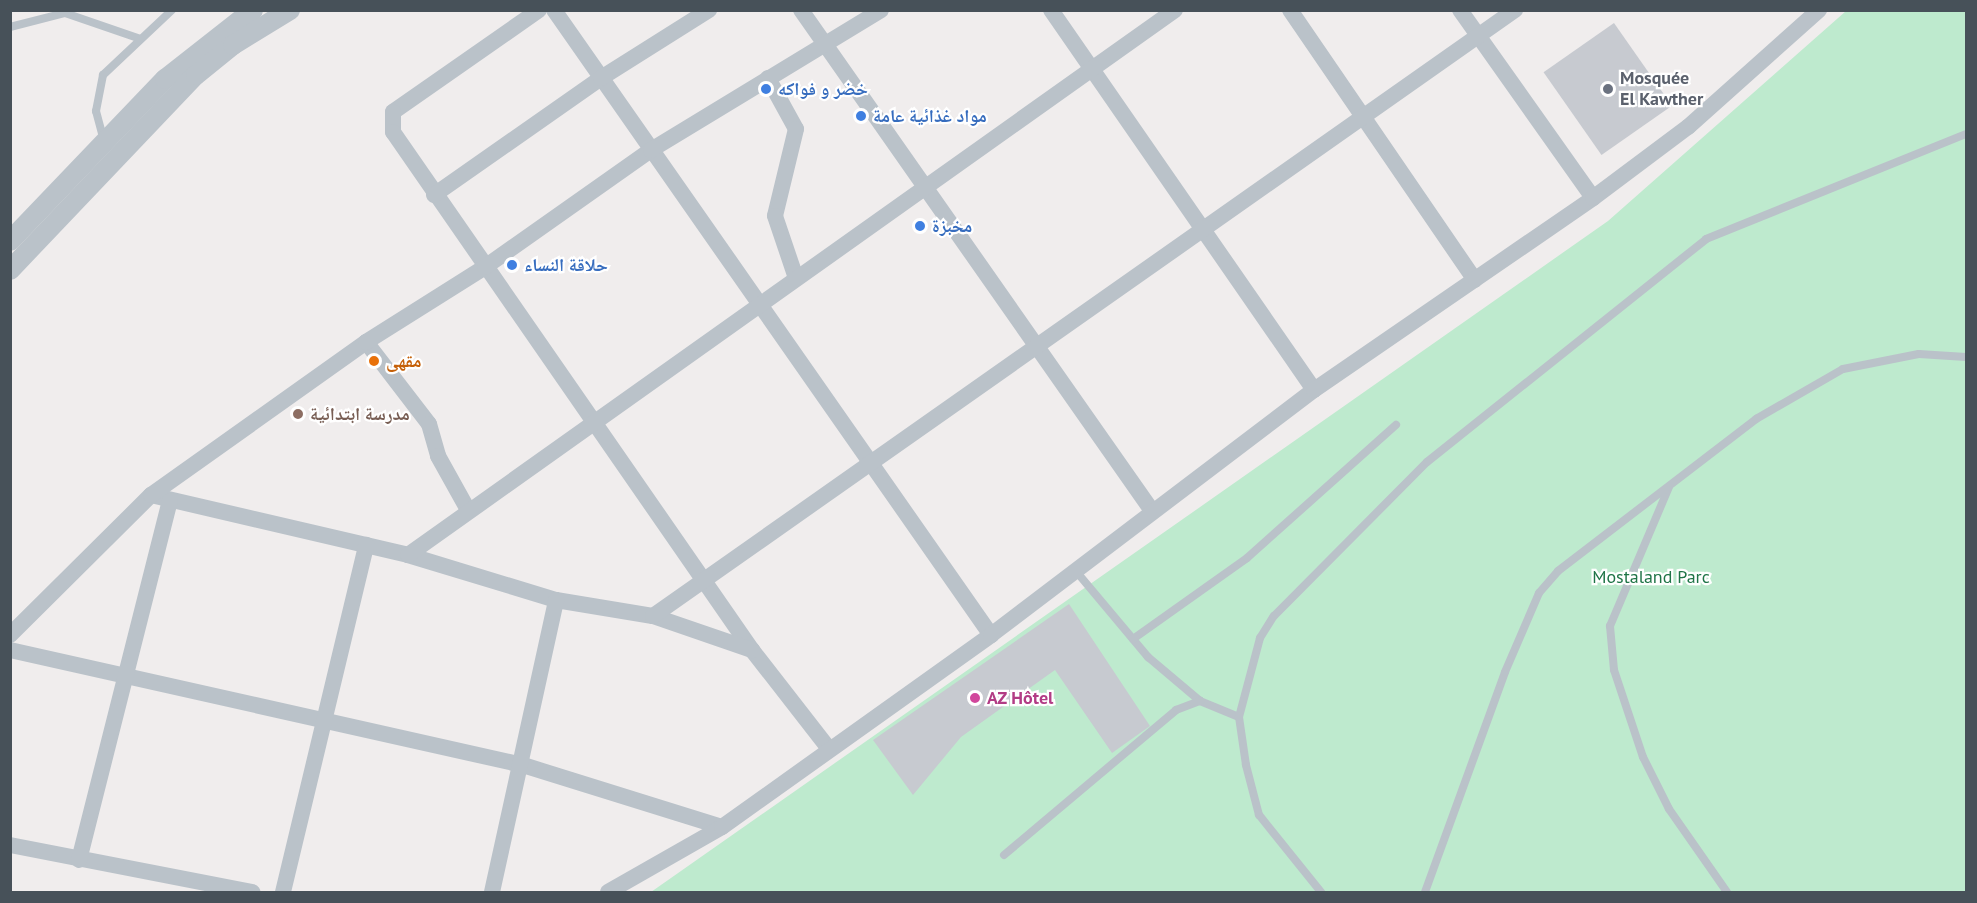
<!DOCTYPE html>
<html>
<head>
<meta charset="utf-8">
<style>
	body { margin:0 }
	#map { position:relative; width:1977px; height:903px; overflow:hidden; background:#f0eded; font-family:"PT Sans","Noto Naskh Arabic",sans-serif }
	div>[style] { position:absolute }
	.green>* { inset:0; background:#beeace }
	.building>* { inset:0; background:#c7cad0; transform-origin:0 0 }
	.service>* { height:8px; margin:-4px; padding:0 4px; transform-origin:4px; border-radius:4px; background:#bac2c9 }
	.minor>* { height:16px; margin:-8px; padding:0 8px; transform-origin:8px; border-radius:8px; background:#bac2c9 }
	.tertiary>* { height:20px; margin:-10px; padding:0 10px; transform-origin:10px; border-radius:10px; background:#bac2c9 }
	.dots>* { width:16px; height:16px; translate:-50% -50%; box-sizing:border-box; border:3px solid #fff; border-radius:50% }
	span { translate:-50% -50%; white-space:nowrap; text-align:center; line-height:1.15; -webkit-text-stroke:4.5px #fff; paint-order:stroke }
	.worship-label { font-size:18px; color:#5b616d; font-weight:700 }
	.left { translate:0 -50%; text-align:left }
	.shop-label { font-size:18px; color:#366cbe; font-weight:700 }
	.food-label { font-size:18px; color:#c56008; font-weight:700 }
	.education-label { font-size:18px; color:#785e54; font-weight:700 }
	.park-label { font-size:18px; color:#1e7446 }
	.hotel-label { font-size:18px; color:#b23c85; font-weight:700 }
	.frame { position:absolute; inset:0; border:12px solid #475159; pointer-events:none }
</style>
</head>
<body>
<div id="map">
	<div class="green">
		<i style="clip-path:polygon(1846px 11px,1966px 11px,1966px 892px,651px 892px,1608px 221px)"></i>
	</div>
	<div class="building">
		<i style="left:1614px;top:23px;width:101px;height:86px;rotate:55deg"></i>
		<i style="clip-path:polygon(1069px 604px,1150px 726px,1112px 753px,1055px 670px,961px 737px,913px 795px,873px 740px)"></i>
	</div>
	<div class="service">
		<i style="left:10px;top:27px;width:57px;rotate:-14.3deg"></i>
		<i style="left:65px;top:13px;width:80px;rotate:18.9deg"></i>
		<i style="left:104px;top:141px;width:31px;rotate:-105deg"></i>
		<i style="left:96px;top:111px;width:37px;rotate:-79deg"></i>
		<i style="left:103px;top:75px;width:95px;rotate:-43.3deg"></i>
		<i style="left:1669px;top:487px;width:151px;rotate:113deg"></i>
		<i style="left:1610px;top:626px;width:44px;rotate:84.8deg"></i>
		<i style="left:1614px;top:670px;width:92px;rotate:71.6deg"></i>
		<i style="left:1643px;top:757px;width:58px;rotate:63.4deg"></i>
		<i style="left:1669px;top:809px;width:101px;rotate:55.1deg"></i>
		<i style="left:1075px;top:570px;width:114px;rotate:50deg"></i>
		<i style="left:1148px;top:657px;width:68px;rotate:40.2deg"></i>
		<i style="left:1200px;top:701px;width:42px;rotate:22.3deg"></i>
		<i style="left:1133px;top:639px;width:140px;rotate:-35.4deg"></i>
		<i style="left:1247px;top:558px;width:200px;rotate:-41.8deg"></i>
		<i style="left:1004px;top:855px;width:225px;rotate:-40.1deg"></i>
		<i style="left:1176px;top:710px;width:26px;rotate:-21deg"></i>
		<i style="left:1321px;top:892px;width:99px;rotate:-128.8deg"></i>
		<i style="left:1259px;top:815px;width:52px;rotate:-104.6deg"></i>
		<i style="left:1246px;top:765px;width:49px;rotate:-98.3deg"></i>
		<i style="left:1239px;top:717px;width:82px;rotate:-75.1deg"></i>
		<i style="left:1260px;top:638px;width:26px;rotate:-58deg"></i>
		<i style="left:1274px;top:616px;width:217px;rotate:-45.2deg"></i>
		<i style="left:1427px;top:462px;width:357px;rotate:-38.6deg"></i>
		<i style="left:1706px;top:239px;width:280px;rotate:-22deg"></i>
		<i style="left:1425px;top:892px;width:234px;rotate:-70deg"></i>
		<i style="left:1505px;top:672px;width:86px;rotate:-66.7deg"></i>
		<i style="left:1539px;top:593px;width:29px;rotate:-49deg"></i>
		<i style="left:1558px;top:571px;width:250px;rotate:-37.5deg"></i>
		<i style="left:1756px;top:419px;width:100px;rotate:-29.9deg"></i>
		<i style="left:1843px;top:369px;width:77px;rotate:-11.2deg"></i>
		<i style="left:1919px;top:354px;width:47px;rotate:3.7deg"></i>
	</div>
	<div class="minor">
		<i style="left:539px;top:10px;width:178px;rotate:145.1deg"></i>
		<i style="left:393px;top:112px;width:20px;rotate:90deg"></i>
		<i style="left:393px;top:132px;width:630px;rotate:55.28deg"></i>
		<i style="left:752px;top:650px;width:125px;rotate:52.1deg"></i>
		<i style="left:554px;top:10px;width:763px;rotate:55.04deg"></i>
		<i style="left:801px;top:10px;width:612px;rotate:54.98deg"></i>
		<i style="left:1051px;top:10px;width:462px;rotate:55.3deg"></i>
		<i style="left:1290px;top:10px;width:327px;rotate:55.6deg"></i>
		<i style="left:1460px;top:10px;width:230px;rotate:54.7deg"></i>
		<i style="left:768px;top:78px;width:58px;rotate:61.2deg"></i>
		<i style="left:796px;top:129px;width:89px;rotate:103.6deg"></i>
		<i style="left:775px;top:216px;width:65px;rotate:71.3deg"></i>
		<i style="left:434px;top:195px;width:204px;rotate:-35deg"></i>
		<i style="left:601px;top:78px;width:128px;rotate:-32.2deg"></i>
		<i style="left:366px;top:342px;width:103px;rotate:52.5deg"></i>
		<i style="left:429px;top:424px;width:33px;rotate:74deg"></i>
		<i style="left:438px;top:456px;width:60px;rotate:60.9deg"></i>
		<i style="left:151px;top:495px;width:264px;rotate:13.1deg"></i>
		<i style="left:408px;top:555px;width:155px;rotate:16.9deg"></i>
		<i style="left:556px;top:600px;width:98px;rotate:9.4deg"></i>
		<i style="left:653px;top:616px;width:105px;rotate:19deg"></i>
		<i style="left:408px;top:555px;width:941px;rotate:-35.4deg"></i>
		<i style="left:653px;top:616px;width:1054px;rotate:-35.11deg"></i>
		<i style="left:10px;top:635px;width:199px;rotate:-44.8deg"></i>
		<i style="left:151px;top:495px;width:264px;rotate:-35.4deg"></i>
		<i style="left:366px;top:342px;width:141px;rotate:-32.2deg"></i>
		<i style="left:485px;top:267px;width:203px;rotate:-35.2deg"></i>
		<i style="left:651px;top:150px;width:269px;rotate:-31.3deg"></i>
		<i style="left:10px;top:650px;width:526px;rotate:12.64deg"></i>
		<i style="left:523px;top:765px;width:208px;rotate:17.3deg"></i>
		<i style="left:10px;top:845px;width:247px;rotate:11deg"></i>
		<i style="left:79px;top:860px;width:370px;rotate:-75.8deg"></i>
		<i style="left:283px;top:892px;width:357px;rotate:-76.5deg"></i>
		<i style="left:492px;top:892px;width:299px;rotate:-77.6deg"></i>
		<i style="left:608px;top:892px;width:131px;rotate:-29.7deg"></i>
		<i style="left:722px;top:827px;width:330px;rotate:-35.5deg"></i>
		<i style="left:991px;top:635px;width:405px;rotate:-37.2deg"></i>
		<i style="left:1314px;top:390px;width:339px;rotate:-34.5deg"></i>
		<i style="left:1593px;top:198px;width:119px;rotate:-36.8deg"></i>
		<i style="left:1688px;top:127px;width:176px;rotate:-41.8deg"></i>
	</div>
	<div class="tertiary">
		<i style="left:10px;top:241px;width:224px;rotate:-46.3deg"></i>
		<i style="left:165px;top:79px;width:112px;rotate:-38.1deg"></i>
		<i style="left:10px;top:270px;width:269px;rotate:-46.4deg"></i>
		<i style="left:196px;top:75px;width:48px;rotate:-39deg"></i>
		<i style="left:233px;top:45px;width:67px;rotate:-31.6deg"></i>
	</div>
	<div class="dots">
		<i style="left:766px;top:89px;background:#3f7fe0"></i>
		<i style="left:1608px;top:89px;background:#6b7280"></i>
		<i style="left:861px;top:116px;background:#3f7fe0"></i>
		<i style="left:920px;top:226px;background:#3f7fe0"></i>
		<i style="left:512px;top:265px;background:#3f7fe0"></i>
		<i style="left:374px;top:361px;background:#e8710a"></i>
		<i style="left:298px;top:414px;background:#8d6e63"></i>
		<i style="left:975px;top:698px;background:#d1479c"></i>
	</div>
	<div class="worship-label">
		<span class="left" style="left:1620px;top:89px">Mosquée<br>El Kawther</span>
	</div>
	<div class="shop-label">
		<span class="left" style="left:778px;top:89px">خضر و فواكه</span>
		<span class="left" style="left:873px;top:116px">مواد غذائية عامة</span>
		<span class="left" style="left:932px;top:226px">مخبزة</span>
		<span class="left" style="left:524px;top:265px">حلاقة النساء</span>
	</div>
	<div class="food-label">
		<span class="left" style="left:386px;top:361px">مقهى</span>
	</div>
	<div class="education-label">
		<span class="left" style="left:310px;top:414px">مدرسة ابتدائية</span>
	</div>
	<div class="park-label">
		<span style="left:1651px;top:577px">Mostaland Parc</span>
	</div>
	<div class="hotel-label">
		<span class="left" style="left:987px;top:698px">AZ Hôtel</span>
	</div>
	<div class="frame"></div>
</div>
</body>
</html>
